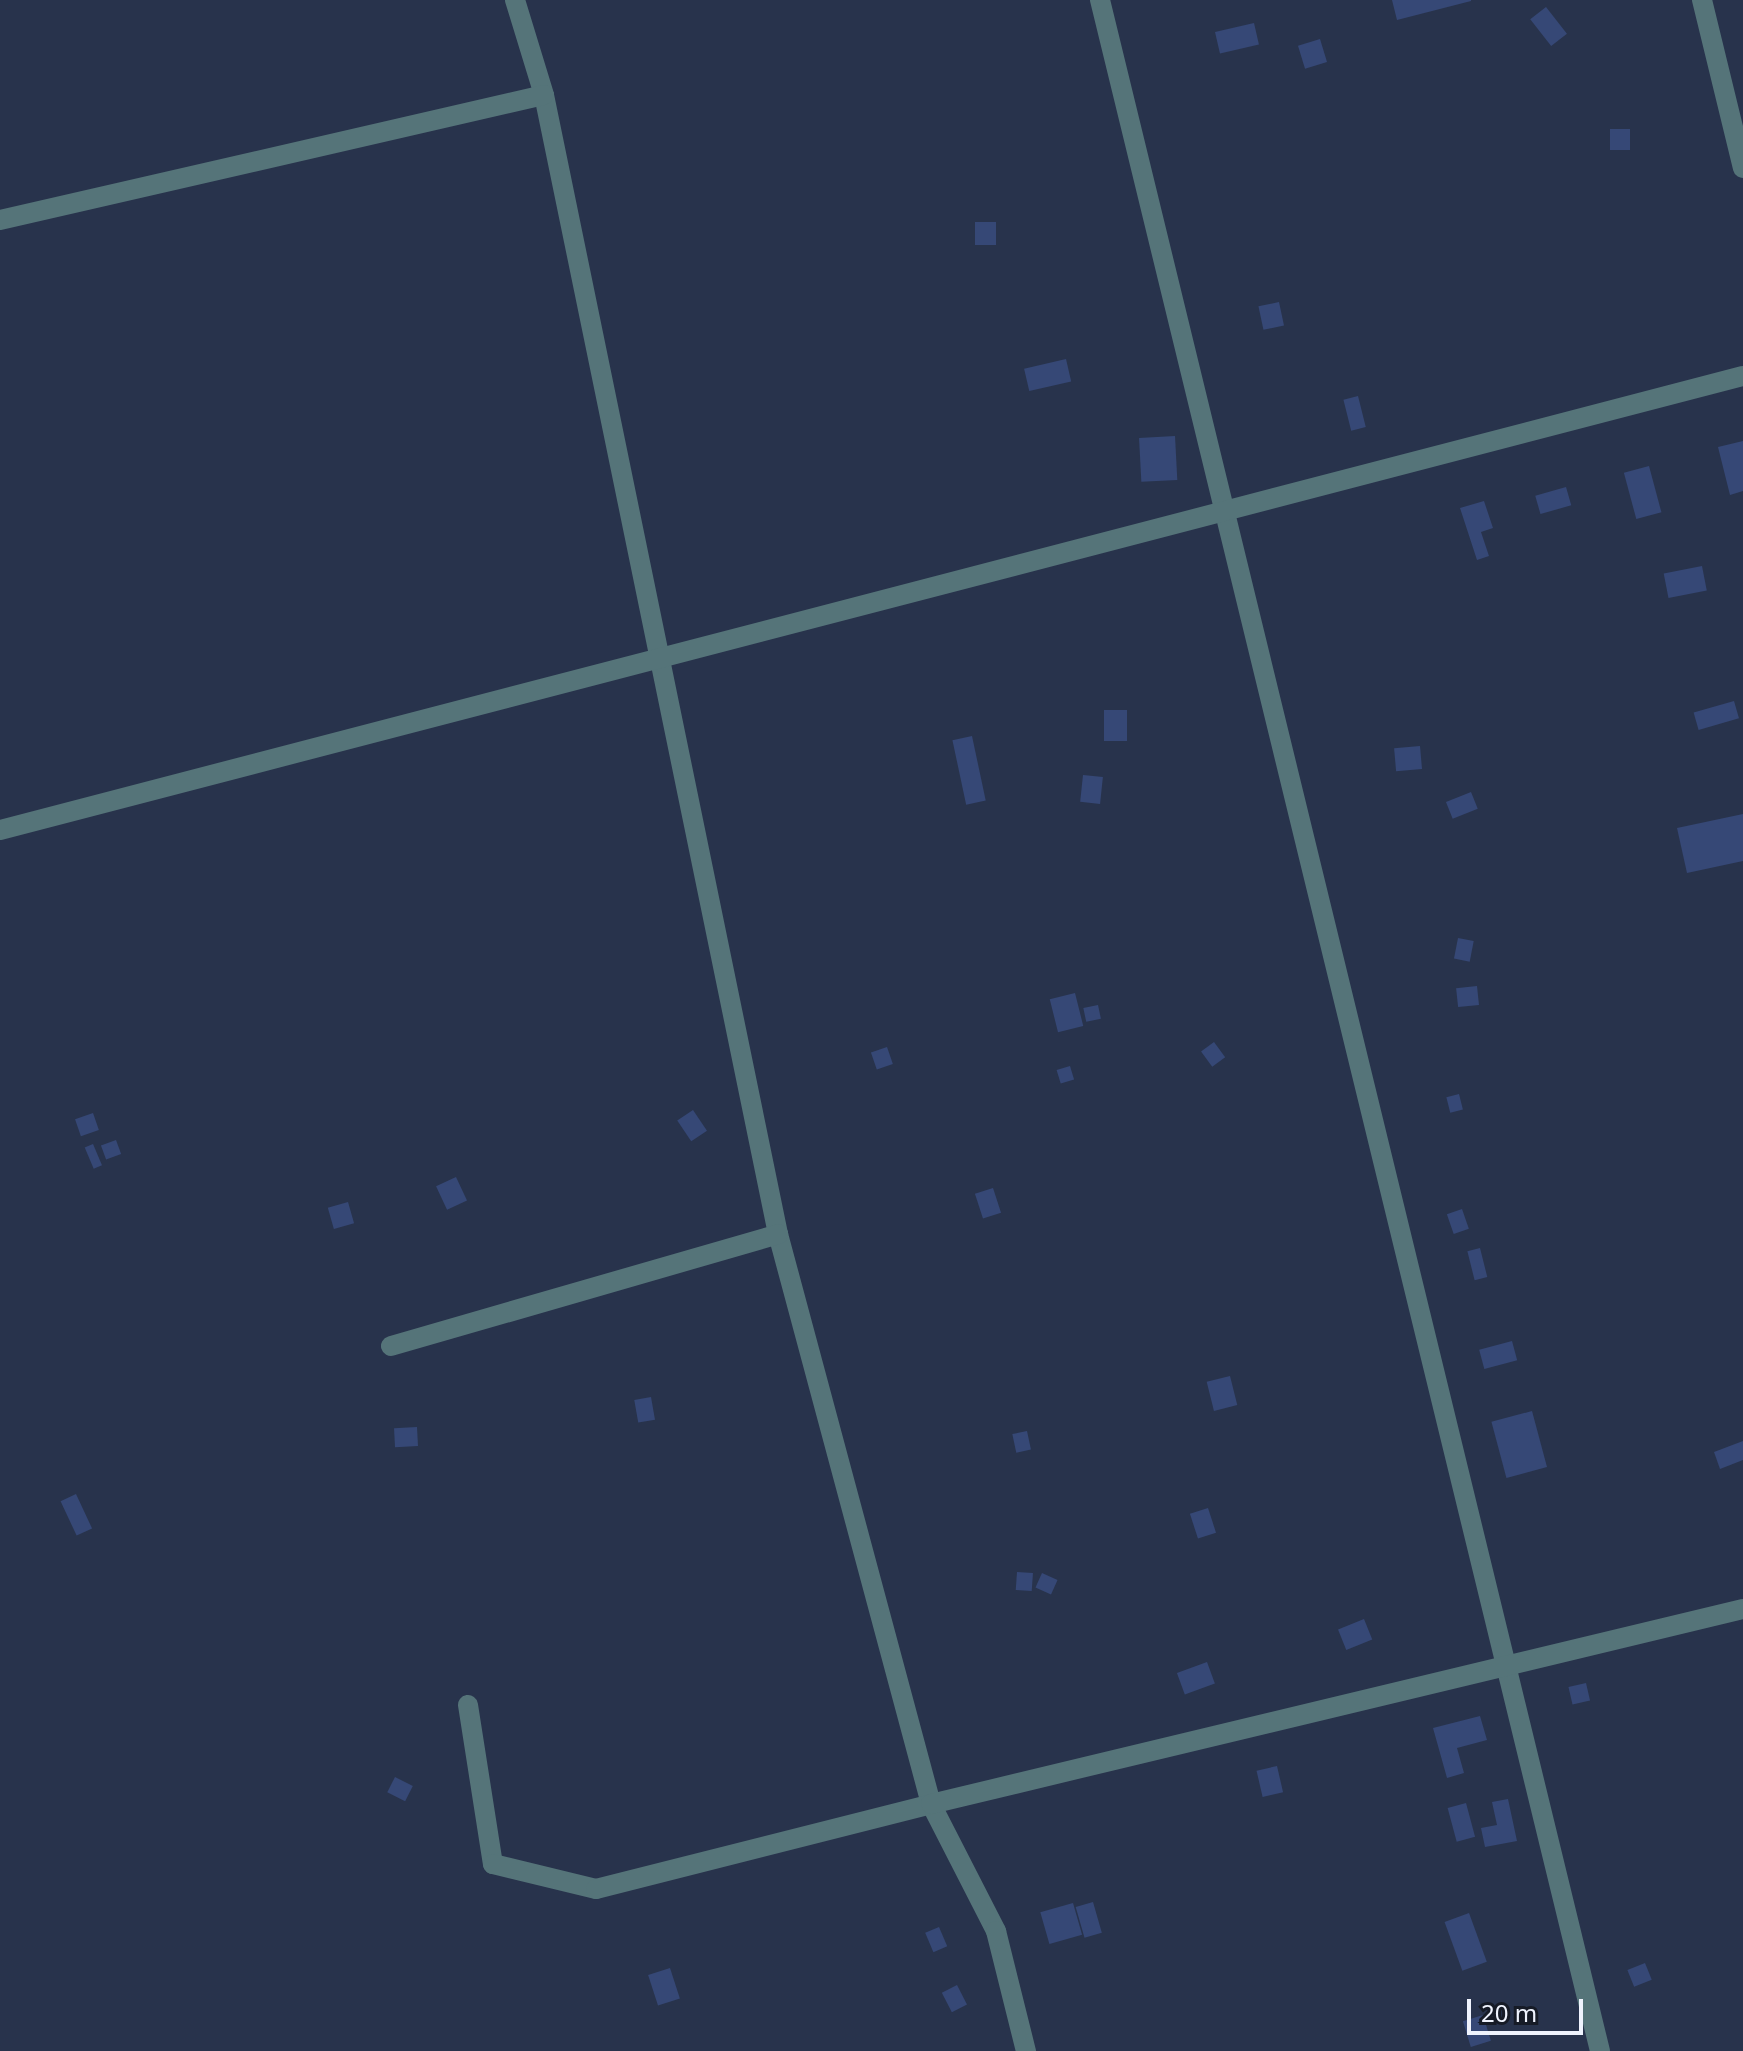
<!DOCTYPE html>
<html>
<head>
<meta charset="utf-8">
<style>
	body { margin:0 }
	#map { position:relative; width:1743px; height:2051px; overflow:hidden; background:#28334c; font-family:"Noto Sans",sans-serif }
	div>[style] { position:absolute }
	.building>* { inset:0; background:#364876; transform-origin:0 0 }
	.minor>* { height:20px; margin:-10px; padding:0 10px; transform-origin:10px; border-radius:10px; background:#557479 }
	span { translate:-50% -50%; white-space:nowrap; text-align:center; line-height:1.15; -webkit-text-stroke:6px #161b26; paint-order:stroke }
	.scale { position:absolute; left:1467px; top:1999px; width:116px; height:36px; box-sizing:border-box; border:4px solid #eff3fd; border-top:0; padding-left:10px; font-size:24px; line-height:28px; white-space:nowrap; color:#eff3fd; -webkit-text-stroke:6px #161b26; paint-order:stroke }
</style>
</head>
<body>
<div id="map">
	<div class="building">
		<i style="clip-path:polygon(1392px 0,1471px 0,1471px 1px,1397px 20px)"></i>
		<i style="left:1546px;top:7px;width:34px;height:20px;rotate:52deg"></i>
		<i style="left:1254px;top:23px;width:22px;height:40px;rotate:77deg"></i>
		<i style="left:1320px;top:39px;width:24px;height:23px;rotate:73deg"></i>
		<i style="left:1610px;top:129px;width:20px;height:21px"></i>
		<i style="left:996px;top:222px;width:23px;height:21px;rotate:90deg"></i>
		<i style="left:1279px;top:302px;width:24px;height:21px;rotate:78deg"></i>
		<i style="left:1066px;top:359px;width:23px;height:43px;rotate:77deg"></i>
		<i style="left:1358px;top:396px;width:32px;height:15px;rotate:76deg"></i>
		<i style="left:1175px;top:436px;width:44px;height:36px;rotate:87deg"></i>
		<i style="clip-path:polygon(1743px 441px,1743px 491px,1730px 495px,1718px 447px)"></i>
		<i style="left:1649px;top:466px;width:48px;height:26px;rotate:75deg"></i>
		<i style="left:1566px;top:487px;width:19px;height:32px;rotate:74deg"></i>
		<i style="clip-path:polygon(1484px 501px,1493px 528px,1481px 532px,1489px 556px,1477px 560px,1460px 508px)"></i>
		<i style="left:1702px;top:566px;width:25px;height:39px;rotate:79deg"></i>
		<i style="left:1734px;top:701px;width:18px;height:42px;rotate:74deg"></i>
		<i style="left:1104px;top:710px;width:23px;height:31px"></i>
		<i style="left:972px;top:736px;width:66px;height:20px;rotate:78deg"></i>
		<i style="left:1420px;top:746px;width:23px;height:26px;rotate:85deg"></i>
		<i style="left:1083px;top:775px;width:20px;height:27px;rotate:6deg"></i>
		<i style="left:1471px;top:792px;width:18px;height:27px;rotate:68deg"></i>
		<i style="clip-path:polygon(1743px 814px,1743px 861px,1687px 873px,1677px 828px)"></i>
		<i style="left:1458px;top:938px;width:16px;height:21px;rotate:11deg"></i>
		<i style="left:1477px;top:986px;width:19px;height:21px;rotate:84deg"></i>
		<i style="left:1075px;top:993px;width:34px;height:26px;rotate:76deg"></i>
		<i style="left:1098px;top:1005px;width:14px;height:15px;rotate:78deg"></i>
		<i style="left:1214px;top:1042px;width:19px;height:16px;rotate:54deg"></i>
		<i style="left:887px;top:1047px;width:18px;height:17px;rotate:71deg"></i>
		<i style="left:1070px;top:1066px;width:14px;height:14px;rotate:73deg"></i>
		<i style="left:1459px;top:1094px;width:16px;height:13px;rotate:76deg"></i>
		<i style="left:693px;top:1110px;width:25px;height:19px;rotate:56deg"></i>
		<i style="left:93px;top:1113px;width:18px;height:19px;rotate:71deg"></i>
		<i style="left:116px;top:1140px;width:15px;height:16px;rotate:70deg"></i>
		<i style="left:93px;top:1144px;width:23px;height:9px;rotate:67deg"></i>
		<i style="left:456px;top:1177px;width:26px;height:22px;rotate:65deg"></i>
		<i style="left:993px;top:1188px;width:26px;height:19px;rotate:72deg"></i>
		<i style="left:348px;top:1202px;width:22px;height:21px;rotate:74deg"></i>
		<i style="left:1462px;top:1209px;width:21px;height:16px;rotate:71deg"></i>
		<i style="left:1480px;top:1248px;width:30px;height:13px;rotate:76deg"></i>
		<i style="left:1512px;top:1341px;width:20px;height:34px;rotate:75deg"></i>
		<i style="left:1230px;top:1376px;width:30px;height:24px;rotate:76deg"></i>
		<i style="left:651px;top:1397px;width:23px;height:17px;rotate:80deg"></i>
		<i style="left:1532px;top:1411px;width:58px;height:42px;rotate:75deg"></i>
		<i style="left:417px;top:1427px;width:19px;height:23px;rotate:87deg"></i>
		<i style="left:1027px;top:1431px;width:19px;height:15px;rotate:78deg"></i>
		<i style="clip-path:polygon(1743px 1441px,1743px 1460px,1720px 1469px,1714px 1452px)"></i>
		<i style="left:76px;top:1494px;width:38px;height:17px;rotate:65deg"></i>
		<i style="left:1208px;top:1508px;width:26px;height:19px;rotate:72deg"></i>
		<i style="left:1017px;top:1572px;width:16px;height:18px;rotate:4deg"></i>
		<i style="left:1042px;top:1573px;width:17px;height:16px;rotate:24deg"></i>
		<i style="left:1364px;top:1619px;width:22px;height:28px;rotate:68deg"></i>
		<i style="left:1207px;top:1662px;width:23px;height:32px;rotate:70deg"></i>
		<i style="left:1586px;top:1683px;width:18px;height:18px;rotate:77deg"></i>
		<i style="clip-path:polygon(1480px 1716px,1487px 1740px,1457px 1748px,1464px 1773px,1447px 1778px,1433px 1728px)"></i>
		<i style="left:1277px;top:1766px;width:27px;height:21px;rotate:77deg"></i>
		<i style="left:395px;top:1777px;width:20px;height:17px;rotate:27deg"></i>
		<i style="clip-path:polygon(1508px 1799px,1517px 1841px,1485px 1847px,1481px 1828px,1497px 1825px,1492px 1802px)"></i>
		<i style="left:1466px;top:1803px;width:35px;height:19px;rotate:75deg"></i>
		<i style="left:1093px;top:1902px;width:32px;height:18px;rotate:74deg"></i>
		<i style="left:1073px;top:1903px;width:33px;height:34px;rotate:74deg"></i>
		<i style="left:1469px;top:1913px;width:52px;height:26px;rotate:70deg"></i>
		<i style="left:939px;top:1927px;width:21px;height:15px;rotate:67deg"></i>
		<i style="left:1645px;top:1963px;width:18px;height:19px;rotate:68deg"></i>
		<i style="left:670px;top:1968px;width:32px;height:23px;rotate:72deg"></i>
		<i style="left:957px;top:1985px;width:22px;height:17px;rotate:63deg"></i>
		<i style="left:1483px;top:2015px;width:27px;height:21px;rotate:73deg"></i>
	</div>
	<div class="minor">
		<i style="left:515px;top:0;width:99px;rotate:73deg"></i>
		<i style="left:544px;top:95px;width:1163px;rotate:78.39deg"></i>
		<i style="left:778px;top:1234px;width:590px;rotate:74.97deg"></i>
		<i style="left:931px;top:1804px;width:143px;rotate:62.9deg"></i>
		<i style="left:996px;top:1931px;width:124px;rotate:76deg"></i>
		<i style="left:1100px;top:0;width:2111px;rotate:76.3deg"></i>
		<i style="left:1702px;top:0;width:173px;rotate:76.3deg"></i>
		<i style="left:0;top:220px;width:558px;rotate:-12.94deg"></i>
		<i style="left:0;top:830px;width:1801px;rotate:-14.6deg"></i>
		<i style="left:391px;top:1346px;width:403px;rotate:-16.1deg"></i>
		<i style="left:468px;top:1705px;width:161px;rotate:81.1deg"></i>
		<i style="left:493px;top:1864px;width:106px;rotate:13.6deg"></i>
		<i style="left:596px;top:1889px;width:346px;rotate:-14.2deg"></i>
		<i style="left:931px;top:1804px;width:835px;rotate:-13.5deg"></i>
	</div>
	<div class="scale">20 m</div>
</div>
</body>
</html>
